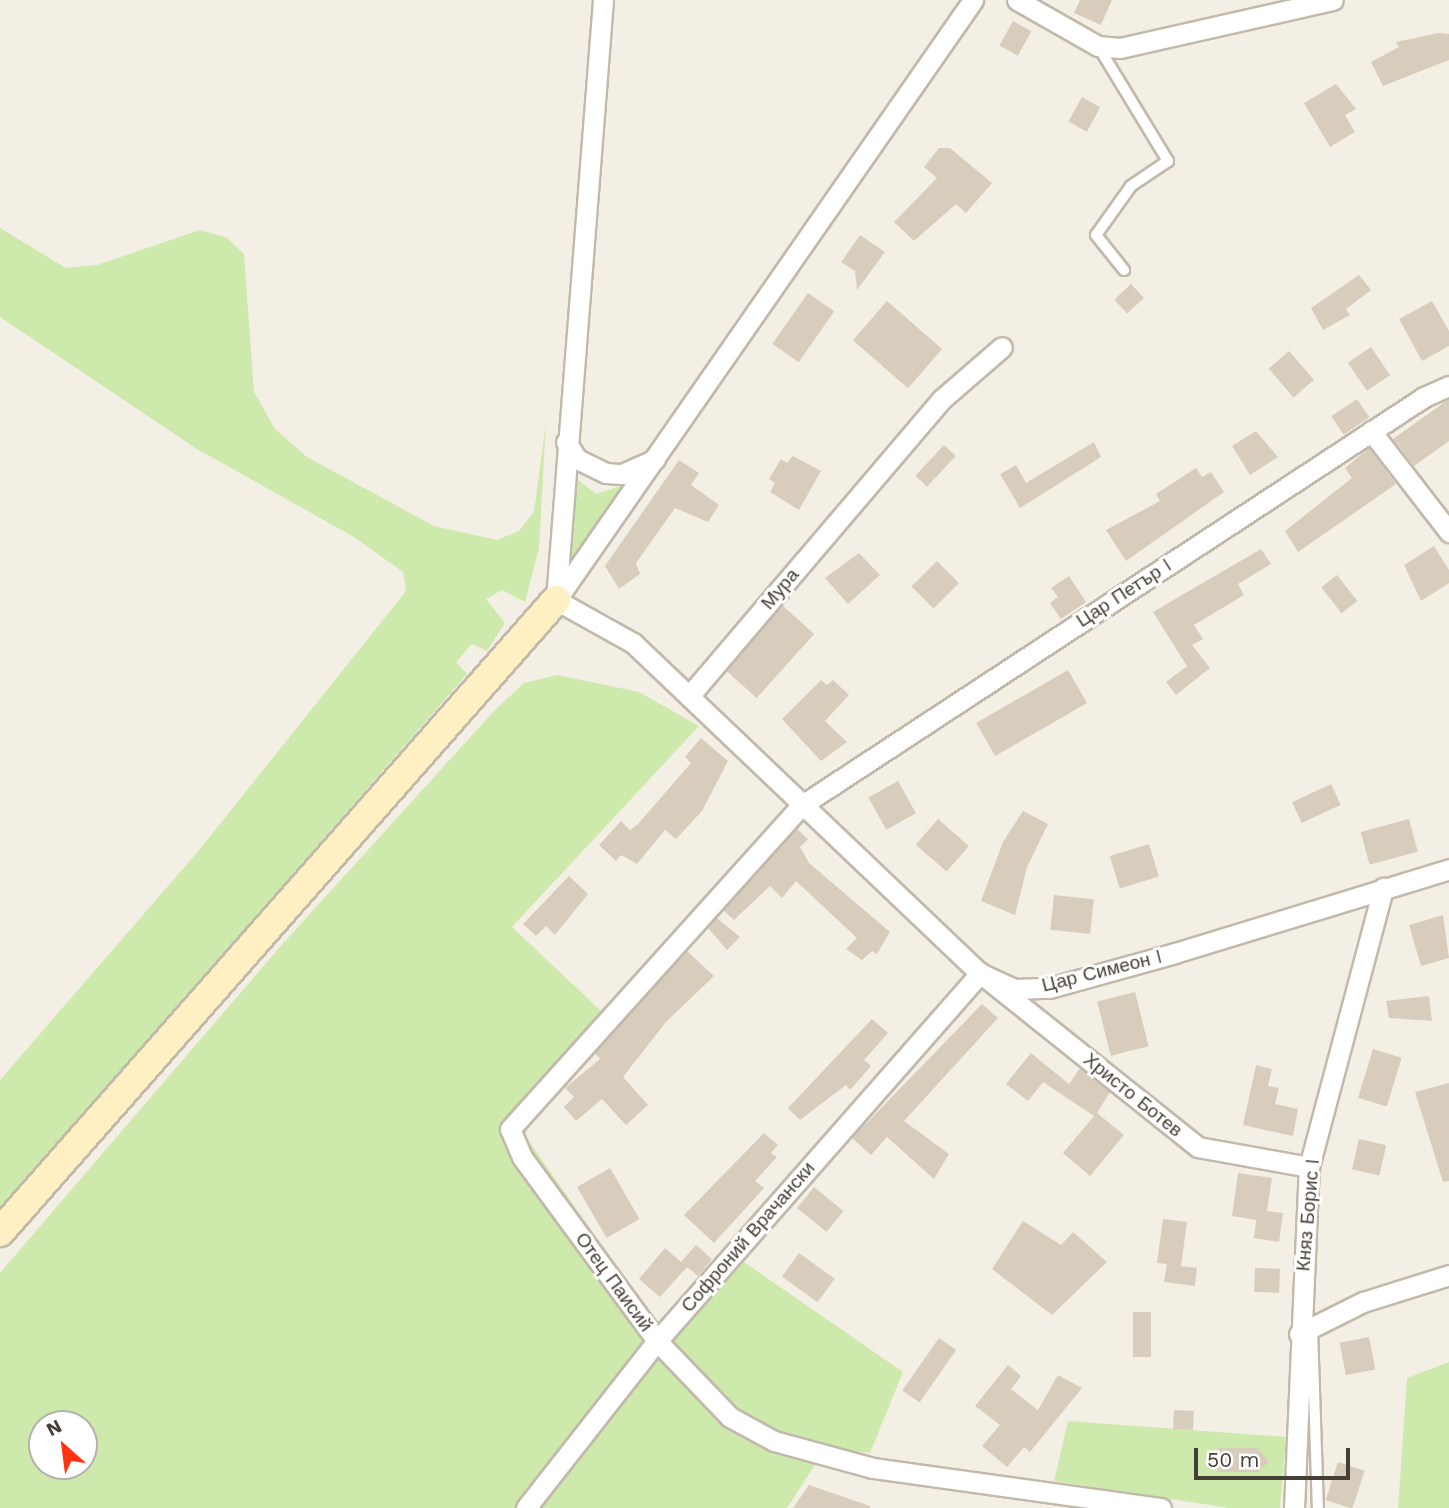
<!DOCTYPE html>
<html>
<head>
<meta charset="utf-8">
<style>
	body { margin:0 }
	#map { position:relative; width:1449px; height:1508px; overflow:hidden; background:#f3efe5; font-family:"Work Sans",sans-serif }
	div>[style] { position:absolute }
	.green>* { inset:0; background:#cee9ac }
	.building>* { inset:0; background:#d8cdbd; transform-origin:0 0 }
	.roads { filter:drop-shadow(2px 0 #c2b9aa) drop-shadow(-2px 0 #c2b9aa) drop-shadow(0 2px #c2b9aa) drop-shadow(0 -2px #c2b9aa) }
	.lane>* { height:10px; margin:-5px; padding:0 5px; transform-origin:5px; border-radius:5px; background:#fff }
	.street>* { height:19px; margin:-9.5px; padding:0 9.5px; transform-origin:9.5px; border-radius:9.5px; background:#fff }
	.secondary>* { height:28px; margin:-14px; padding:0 14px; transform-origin:14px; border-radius:14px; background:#fff0c3 }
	span { translate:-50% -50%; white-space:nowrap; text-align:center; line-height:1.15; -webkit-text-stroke:6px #fff; paint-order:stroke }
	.street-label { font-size:19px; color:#463f35 }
	.north { position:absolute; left:28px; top:1410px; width:70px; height:70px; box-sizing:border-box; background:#fff; border:2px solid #b5b2ae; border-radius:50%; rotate:332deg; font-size:19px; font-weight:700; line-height:28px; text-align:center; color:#463f35 }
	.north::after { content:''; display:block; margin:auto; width:24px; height:32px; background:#ff3310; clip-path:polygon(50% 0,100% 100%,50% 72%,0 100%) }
	.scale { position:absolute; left:1194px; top:1448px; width:156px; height:32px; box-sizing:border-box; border:4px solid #463f35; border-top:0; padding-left:9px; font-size:21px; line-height:24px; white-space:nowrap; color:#463f35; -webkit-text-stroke:5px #fff; paint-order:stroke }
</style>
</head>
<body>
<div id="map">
	<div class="green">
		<i style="clip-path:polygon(0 228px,66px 268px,97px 265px,200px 230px,226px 237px,244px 254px,254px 392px,275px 429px,307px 457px,434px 526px,497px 540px,519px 531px,534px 512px,546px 422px,539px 548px,525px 602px,502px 590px,486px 599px,505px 623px,487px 651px,472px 644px,456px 662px,467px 674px,0 1210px,0 1080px,200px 849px,406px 591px,403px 572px,354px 537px,197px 449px,0 317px)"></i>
		<i style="clip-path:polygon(573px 476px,596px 494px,626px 484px,565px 568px)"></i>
		<i style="clip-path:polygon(evenodd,557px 675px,639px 692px,699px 726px,512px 927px,616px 1025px,532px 1113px,525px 1136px,668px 1339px,744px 1262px,903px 1372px,870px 1453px,826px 1448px,787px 1508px,0 1508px,0 1273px,278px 949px,494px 711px,524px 683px,557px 675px,42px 1424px,84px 1424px,84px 1466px,42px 1466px,42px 1424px)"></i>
		<i style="clip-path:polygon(1449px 1362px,1449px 1508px,1398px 1508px,1407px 1378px)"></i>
		<i style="clip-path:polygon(1068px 1421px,1286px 1437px,1280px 1508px,1229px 1508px,1054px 1481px)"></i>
	</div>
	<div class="building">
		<i style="clip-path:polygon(1080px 0,1112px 0,1101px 25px,1074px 13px)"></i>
		<i style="left:1013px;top:21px;width:21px;height:28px;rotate:29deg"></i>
		<i style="clip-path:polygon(1439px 33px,1449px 34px,1449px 60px,1383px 86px,1371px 62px,1399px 47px,1396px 42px)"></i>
		<i style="clip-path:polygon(1336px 84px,1356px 109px,1345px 115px,1355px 132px,1330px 147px,1304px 103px)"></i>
		<i style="left:1082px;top:97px;width:21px;height:28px;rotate:29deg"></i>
		<i style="clip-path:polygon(939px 148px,950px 148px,992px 183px,966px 213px,956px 204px,914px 241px,894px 222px,937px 178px,924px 167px)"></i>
		<i style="clip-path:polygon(860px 235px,885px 252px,857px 290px,855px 271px,841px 262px)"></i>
		<i style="clip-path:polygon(1359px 275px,1371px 290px,1346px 309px,1350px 315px,1323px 330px,1311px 308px)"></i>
		<i style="left:1131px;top:284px;width:19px;height:23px;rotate:47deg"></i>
		<i style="left:808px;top:293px;width:32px;height:62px;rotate:35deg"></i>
		<i style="left:887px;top:301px;width:73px;height:52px;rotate:41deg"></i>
		<i style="clip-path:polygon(1432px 301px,1449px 331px,1449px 346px,1422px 361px,1399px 319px)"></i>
		<i style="left:1371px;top:347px;width:34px;height:28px;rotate:56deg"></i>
		<i style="left:1289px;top:351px;width:38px;height:27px;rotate:49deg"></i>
		<i style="left:1357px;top:399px;width:22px;height:31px;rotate:56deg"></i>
		<i style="clip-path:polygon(1449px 399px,1449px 441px,1414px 466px,1393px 439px)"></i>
		<i style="clip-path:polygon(1256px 431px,1278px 457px,1250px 475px,1232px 446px)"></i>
		<i style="clip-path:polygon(1094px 442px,1101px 457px,1020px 508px,1000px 474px,1016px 465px,1026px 483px)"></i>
		<i style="left:944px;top:445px;width:16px;height:42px;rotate:43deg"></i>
		<i style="clip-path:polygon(1369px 448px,1396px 484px,1298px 552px,1285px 531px,1352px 478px,1345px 468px)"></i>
		<i style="clip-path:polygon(793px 456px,821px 471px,799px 510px,770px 492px,775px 483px,769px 479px,781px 459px,787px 463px)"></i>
		<i style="clip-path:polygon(679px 460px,699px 473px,691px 485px,719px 505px,708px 522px,675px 508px,636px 563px,640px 574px,619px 589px,605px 566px)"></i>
		<i style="clip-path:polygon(1196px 468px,1202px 477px,1211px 472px,1224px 492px,1126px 561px,1106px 530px,1160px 501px,1156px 494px)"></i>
		<i style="clip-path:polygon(1434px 546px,1449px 570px,1449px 583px,1421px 601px,1404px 565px)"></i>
		<i style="clip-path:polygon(1261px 549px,1271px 564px,1238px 584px,1244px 595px,1194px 625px,1203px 639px,1192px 645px,1210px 668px,1176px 695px,1166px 682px,1187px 666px,1153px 612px)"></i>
		<i style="clip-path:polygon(859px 553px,880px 575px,848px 604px,825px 578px)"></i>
		<i style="left:937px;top:561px;width:31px;height:36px;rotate:45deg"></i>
		<i style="left:1337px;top:575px;width:33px;height:20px;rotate:52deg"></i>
		<i style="clip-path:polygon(1069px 576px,1086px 602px,1061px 619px,1050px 603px,1058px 597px,1051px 588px)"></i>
		<i style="left:783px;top:606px;width:42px;height:86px;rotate:42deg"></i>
		<i style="left:1068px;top:670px;width:38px;height:106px;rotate:60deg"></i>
		<i style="clip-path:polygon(821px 680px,827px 685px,833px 680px,849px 695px,825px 721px,847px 742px,821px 761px,782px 719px)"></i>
		<i style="clip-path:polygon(701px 738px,728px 761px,702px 811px,676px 839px,665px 830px,637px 864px,621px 855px,616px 861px,599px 845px,621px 821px,630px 830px,638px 824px,691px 763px,685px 757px)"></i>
		<i style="left:898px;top:781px;width:37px;height:34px;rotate:61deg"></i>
		<i style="left:1331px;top:784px;width:23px;height:43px;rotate:65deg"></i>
		<i style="clip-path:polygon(1023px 811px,1048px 824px,1027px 867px,1015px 915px,981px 901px,1003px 842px)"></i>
		<i style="left:938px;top:819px;width:41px;height:34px;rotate:41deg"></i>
		<i style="left:1409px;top:819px;width:34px;height:50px;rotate:75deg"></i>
		<i style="clip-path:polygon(797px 829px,808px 839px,800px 847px,809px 863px,890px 932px,877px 954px,872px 951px,862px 960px,846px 949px,857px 938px,796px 881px,782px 898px,770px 886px,734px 920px,723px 910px)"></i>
		<i style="left:1149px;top:844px;width:34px;height:41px;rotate:73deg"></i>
		<i style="clip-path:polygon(569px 876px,588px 894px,555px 935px,546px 926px,536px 936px,523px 924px)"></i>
		<i style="left:1054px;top:895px;width:40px;height:35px;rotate:6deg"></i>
		<i style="clip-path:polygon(1443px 915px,1449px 958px,1421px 966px,1409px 925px)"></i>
		<i style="clip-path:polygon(717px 918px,740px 937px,727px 950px,708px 928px)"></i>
		<i style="clip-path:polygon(687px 951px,714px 976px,666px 1022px,623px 1077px,648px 1105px,626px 1125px,602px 1099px,576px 1121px,564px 1107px,574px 1097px,565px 1088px,600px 1059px,595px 1053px)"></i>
		<i style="left:1135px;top:992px;width:56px;height:39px;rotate:76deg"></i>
		<i style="clip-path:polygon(1429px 996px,1432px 1021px,1389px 1018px,1386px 1001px)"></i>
		<i style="clip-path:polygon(982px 1004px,998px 1018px,904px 1121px,949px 1154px,934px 1179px,887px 1137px,871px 1155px,852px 1138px)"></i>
		<i style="clip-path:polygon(872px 1019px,888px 1033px,864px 1060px,871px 1066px,850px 1090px,846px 1085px,800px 1120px,788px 1108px)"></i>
		<i style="left:1373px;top:1049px;width:30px;height:51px;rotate:17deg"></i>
		<i style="clip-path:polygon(1031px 1053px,1069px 1084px,1080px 1068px,1110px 1092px,1097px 1113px,1124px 1135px,1090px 1176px,1063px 1153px,1094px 1116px,1043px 1082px,1028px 1101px,1006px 1084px)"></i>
		<i style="clip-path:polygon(1256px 1065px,1272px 1069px,1268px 1086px,1279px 1088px,1275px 1104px,1298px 1109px,1293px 1136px,1243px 1125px)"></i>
		<i style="clip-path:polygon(1449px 1083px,1449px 1181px,1443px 1182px,1415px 1092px)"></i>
		<i style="clip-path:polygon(764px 1133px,778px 1145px,771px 1153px,777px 1157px,755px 1181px,764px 1188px,714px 1243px,684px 1215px)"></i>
		<i style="left:1359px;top:1139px;width:28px;height:31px;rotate:13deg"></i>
		<i style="left:610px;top:1168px;width:59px;height:38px;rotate:60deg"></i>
		<i style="clip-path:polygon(1238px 1173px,1272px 1178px,1267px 1211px,1283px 1213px,1279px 1242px,1254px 1238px,1256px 1220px,1232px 1216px)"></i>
		<i style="left:814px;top:1187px;width:38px;height:27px;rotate:39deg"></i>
		<i style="clip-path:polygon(1163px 1219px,1187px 1222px,1181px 1266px,1197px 1268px,1195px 1286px,1164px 1282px,1167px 1264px,1157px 1263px)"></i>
		<i style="clip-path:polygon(1023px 1221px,1061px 1245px,1073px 1232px,1107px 1262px,1052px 1315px,992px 1269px)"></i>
		<i style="clip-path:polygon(696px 1245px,712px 1259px,698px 1276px,687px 1267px,660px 1297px,639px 1279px,665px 1248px,681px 1262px)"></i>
		<i style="left:799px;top:1253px;width:44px;height:29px;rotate:36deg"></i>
		<i style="left:1255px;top:1268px;width:25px;height:24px;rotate:2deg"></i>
		<i style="left:1133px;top:1312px;width:18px;height:45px"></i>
		<i style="left:1369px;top:1337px;width:33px;height:30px;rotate:79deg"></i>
		<i style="left:939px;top:1338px;width:21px;height:64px;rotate:35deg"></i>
		<i style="clip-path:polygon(1008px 1365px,1021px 1376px,1011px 1389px,1038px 1410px,1058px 1375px,1082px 1388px,1030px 1452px,1024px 1447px,1007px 1467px,982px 1446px,1000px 1425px,975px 1406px)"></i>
		<i style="left:1174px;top:1410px;width:20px;height:19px;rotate:3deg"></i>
		<i style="clip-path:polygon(1218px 1448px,1257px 1448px,1269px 1462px,1258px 1472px,1217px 1472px)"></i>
		<i style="left:1338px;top:1462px;width:28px;height:40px;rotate:18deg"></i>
		<i style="clip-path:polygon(809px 1485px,870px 1506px,870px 1508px,793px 1508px)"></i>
	</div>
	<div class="roads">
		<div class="lane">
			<i style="left:1098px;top:46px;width:135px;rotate:58.7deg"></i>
			<i style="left:1168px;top:161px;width:45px;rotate:146deg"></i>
			<i style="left:1131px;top:186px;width:60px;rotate:125.5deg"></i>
			<i style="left:1096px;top:235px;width:45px;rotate:51.3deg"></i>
			<i style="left:1312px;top:1330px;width:178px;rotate:88.1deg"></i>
		</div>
		<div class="street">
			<i style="left:1017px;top:0;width:93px;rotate:29.6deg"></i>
			<i style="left:1098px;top:46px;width:22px;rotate:5deg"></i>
			<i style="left:1120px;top:48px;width:218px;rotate:-12.7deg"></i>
			<i style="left:1371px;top:431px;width:128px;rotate:52.3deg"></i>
			<i style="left:566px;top:442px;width:20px;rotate:57deg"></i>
			<i style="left:577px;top:459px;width:32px;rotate:26deg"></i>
			<i style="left:606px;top:473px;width:16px;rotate:4deg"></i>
			<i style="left:622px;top:474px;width:36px;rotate:-24deg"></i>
			<i style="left:556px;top:600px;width:88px;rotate:29.2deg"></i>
			<i style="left:633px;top:643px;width:479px;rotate:43.6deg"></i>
			<i style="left:980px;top:973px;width:38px;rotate:25deg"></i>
			<i style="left:1014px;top:989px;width:35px;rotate:-2deg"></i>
			<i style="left:1049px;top:988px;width:131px;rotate:-15.5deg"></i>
			<i style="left:1175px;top:953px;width:287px;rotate:-17deg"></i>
			<i style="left:556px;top:600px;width:731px;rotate:-55.2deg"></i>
			<i style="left:556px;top:600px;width:602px;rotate:-85.52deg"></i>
			<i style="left:690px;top:695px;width:389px;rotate:-49.6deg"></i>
			<i style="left:942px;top:399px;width:79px;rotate:-40.9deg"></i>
			<i style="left:1299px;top:1334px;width:72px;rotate:-26.6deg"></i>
			<i style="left:1363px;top:1302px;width:90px;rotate:-17.4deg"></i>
			<i style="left:526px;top:1508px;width:212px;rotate:-51.9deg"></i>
			<i style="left:657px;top:1341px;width:490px;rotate:-48.7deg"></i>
			<i style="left:980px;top:973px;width:279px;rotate:38.6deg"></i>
			<i style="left:1198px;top:1147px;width:113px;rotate:10.2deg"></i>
			<i style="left:1161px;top:1508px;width:291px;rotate:-172.1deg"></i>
			<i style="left:873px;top:1468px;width:103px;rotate:-164.7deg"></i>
			<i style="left:774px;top:1441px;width:50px;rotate:-151.4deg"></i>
			<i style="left:730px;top:1417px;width:105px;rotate:-133.8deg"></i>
			<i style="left:657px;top:1341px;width:228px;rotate:-126.3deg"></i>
			<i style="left:522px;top:1157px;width:30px;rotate:-113deg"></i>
			<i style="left:510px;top:1129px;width:436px;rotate:-48deg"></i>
			<i style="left:802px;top:805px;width:744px;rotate:-33.26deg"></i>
			<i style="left:1424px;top:397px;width:27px;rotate:-24deg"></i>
			<i style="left:1294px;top:1508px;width:341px;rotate:-87.5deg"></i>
			<i style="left:1309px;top:1167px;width:289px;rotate:-75.1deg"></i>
		</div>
		<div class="secondary">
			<i style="left:0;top:1232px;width:842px;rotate:-48.66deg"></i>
		</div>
	</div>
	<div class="street-label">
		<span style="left:780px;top:589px;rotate:-50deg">Мура</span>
		<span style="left:1124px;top:593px;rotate:-33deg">Цар Петър I</span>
		<span style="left:1102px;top:971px;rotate:-14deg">Цар Симеон I</span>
		<span style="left:1133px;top:1095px;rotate:39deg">Христо Ботев</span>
		<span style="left:1308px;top:1215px;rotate:-85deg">Княз Борис I</span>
		<span style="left:748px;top:1237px;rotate:-49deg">Софроний Врачански</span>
		<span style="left:614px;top:1282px;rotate:54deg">Отец Паисий</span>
	</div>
	<div class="north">N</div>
	<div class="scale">50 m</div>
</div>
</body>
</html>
